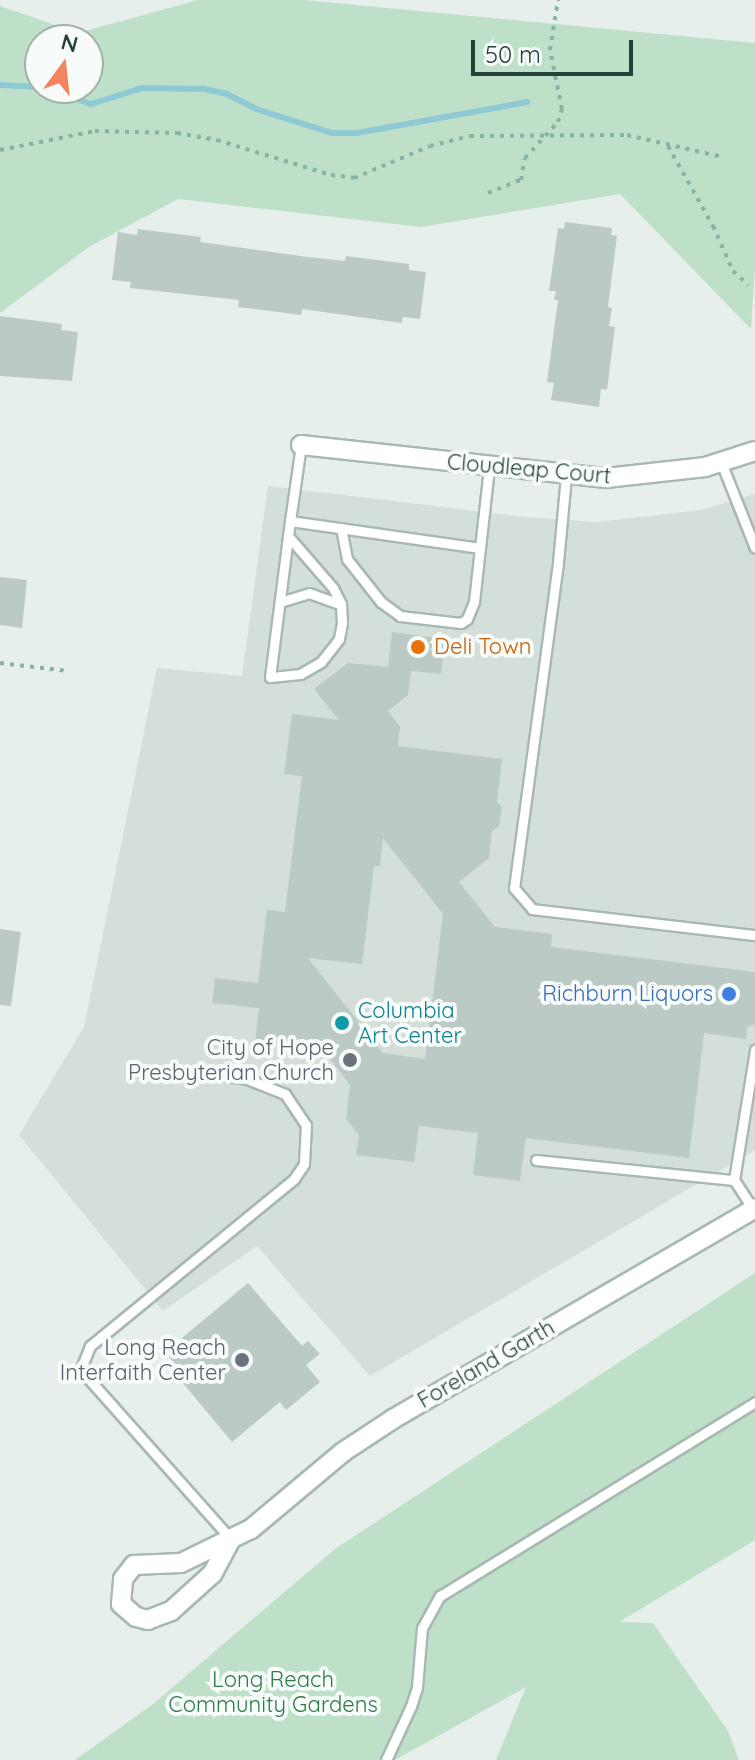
<!DOCTYPE html>
<html>
<head>
<meta charset="utf-8">
<style>
	body { margin:0 }
	#map { position:relative; width:755px; height:1760px; overflow:hidden; background:#e6efeb; font-family:Quicksand,sans-serif }
	div>[style] { position:absolute }
	.built>* { inset:0; background:#d4dfda }
	.green>* { inset:0; background:#bfe0c8 }
	.stream>* { height:6px; margin:-3px; padding:0 3px; transform-origin:3px; border-radius:3px; background:#8ec9d4 }
	.building>* { inset:0; background:#bbcac4 }
	.path>* { height:4px; margin-top:-2px; transform-origin:0; background:repeating-linear-gradient(90deg,#86b3a5 0 4px,transparent 0 10px) }
	.roads { filter:drop-shadow(2px 0 #a8b8b2) drop-shadow(-2px 0 #a8b8b2) drop-shadow(0 2px #a8b8b2) drop-shadow(0 -2px #a8b8b2) }
	.lane>* { height:9px; margin:-4.5px; padding:0 4.5px; transform-origin:4.5px; border-radius:4.5px; background:#fff }
	.street>* { height:18px; margin:-9px; padding:0 9px; transform-origin:9px; border-radius:9px; background:#fff }
	.dots>* { width:22px; height:22px; translate:-50% -50%; box-sizing:border-box; border:4px solid #f7fbf9; border-radius:50% }
	span { translate:-50% -50%; white-space:nowrap; text-align:center; line-height:1.15; -webkit-text-stroke:8px #f7fbf9; paint-order:stroke }
	.street-label { font-size:22px; color:#24423a }
	.food-label { font-size:22px; color:#c56008 }
	.left { translate:0 -50%; text-align:left }
	.shop-label { font-size:22px; color:#366cbe }
	.right { translate:-100% -50%; text-align:right }
	.culture-label { font-size:22px; color:#0d838f }
	.worship-label { font-size:22px; color:#5b616d }
	.park-label { font-size:22px; color:#2d7a4b }
	.north { position:absolute; left:24px; top:24px; width:80px; height:80px; box-sizing:border-box; background:#f7fbf9; border:2px solid #a3b1ad; border-radius:50%; rotate:15deg; font-size:22px; font-weight:700; line-height:32px; text-align:center; color:#24423a }
	.north::after { content:''; display:block; margin:auto; width:28px; height:36px; background:#f4845f; clip-path:polygon(50% 0,100% 100%,50% 72%,0 100%) }
	.scale { position:absolute; left:471px; top:40px; width:162px; height:36px; box-sizing:border-box; border:4px solid #24423a; border-top:0; padding-left:10px; font-size:24px; line-height:28px; white-space:nowrap; color:#24423a; -webkit-text-stroke:6px #f7fbf9; paint-order:stroke }
</style>
</head>
<body>
<div id="map">
	<div class="built">
		<i style="clip-path:polygon(268px 486px,526px 517px,596px 522px,701px 510px,755px 494px,755px 1150px,370px 1376px,257px 1246px,163px 1311px,19px 1135px,84px 1027px,157px 668px,242px 676px)"></i>
	</div>
	<div class="green">
		<i style="clip-path:polygon(evenodd,198px 0,304px 0,755px 43px,755px 268px,751px 329px,620px 194px,421px 227px,178px 199px,89px 247px,0 313px,0 6px,78px 33px,198px 0,40px 40px,88px 40px,88px 88px,40px 88px,40px 40px)"></i>
		<i style="clip-path:polygon(755px 1273px,755px 1540px,619px 1622px,653px 1623px,728px 1731px,739px 1760px,496px 1760px,526px 1687px,395px 1760px,75px 1760px,153px 1704px,335px 1549px)"></i>
	</div>
	<div class="stream">
		<i style="left:0;top:85px;width:40px;rotate:2.9deg"></i>
		<i style="left:46px;top:88px;width:48px;rotate:19.6deg"></i>
		<i style="left:91px;top:104px;width:53px;rotate:-17.4deg"></i>
		<i style="left:142px;top:88px;width:62px;rotate:0.9deg"></i>
		<i style="left:204px;top:89px;width:24px;rotate:12deg"></i>
		<i style="left:227px;top:94px;width:33px;rotate:27deg"></i>
		<i style="left:256px;top:109px;width:80px;rotate:17.5deg"></i>
		<i style="left:332px;top:133px;width:25px"></i>
		<i style="left:357px;top:133px;width:173px;rotate:-10.3deg"></i>
	</div>
	<div class="building">
		<i style="clip-path:polygon(565px 222px,612px 228px,611px 235px,617px 236px,608px 307px,612px 308px,609px 326px,615px 327px,607px 390px,601px 389px,599px 407px,551px 400px,554px 383px,547px 382px,558px 300px,554px 300px,556px 291px,549px 291px,558px 228px,564px 229px)"></i>
		<i style="clip-path:polygon(138px 229px,201px 237px,200px 242px,308px 257px,345px 261px,346px 256px,409px 264px,409px 270px,426px 272px,420px 319px,403px 317px,402px 323px,302px 309px,301px 315px,238px 307px,239px 300px,130px 288px,131px 282px,112px 280px,118px 232px,137px 235px)"></i>
		<i style="clip-path:polygon(0 316px,62px 324px,61px 330px,78px 332px,72px 381px,0 376px)"></i>
		<i style="clip-path:polygon(0 577px,27px 580px,22px 628px,0 625px)"></i>
		<i style="clip-path:polygon(evenodd,392px 632px,445px 639px,441px 674px,411px 671px,408px 695px,388px 711px,400px 727px,398px 746px,502px 759px,497px 802px,502px 807px,499px 826px,492px 831px,489px 858px,459px 882px,495px 927px,552px 934px,551px 947px,755px 972px,755px 1024px,747px 1027px,746px 1039px,704px 1033px,689px 1158px,526px 1138px,520px 1181px,473px 1175px,478px 1133px,419px 1126px,414px 1162px,356px 1155px,359px 1135px,346px 1119px,350px 1085px,324px 1051px,255px 1043px,259px 1008px,212px 1003px,215px 978px,258px 983px,267px 910px,285px 912px,302px 776px,284px 774px,292px 714px,339px 720px,314px 689px,348px 663px,388px 667px,392px 632px,383px 838px,443px 914px,425px 1059px,383px 1053px,308px 958px,362px 964px,374px 866px,380px 866px,383px 838px)"></i>
		<i style="clip-path:polygon(0 929px,21px 932px,11px 1006px,0 1005px)"></i>
		<i style="clip-path:polygon(248px 1283px,302px 1346px,308px 1341px,320px 1354px,306px 1365px,320px 1382px,286px 1410px,280px 1402px,232px 1442px,177px 1376px,182px 1373px,165px 1352px)"></i>
	</div>
	<div class="path">
		<i style="left:668px;top:146px;width:92px;rotate:60.6deg"></i>
		<i style="left:713px;top:226px;width:49px;rotate:66deg"></i>
		<i style="left:733px;top:271px;width:21px;rotate:43deg"></i>
		<i style="left:0;top:150px;width:97px;rotate:-11.3deg"></i>
		<i style="left:95px;top:131px;width:82px;rotate:1.4deg"></i>
		<i style="left:177px;top:133px;width:41px;rotate:9.9deg"></i>
		<i style="left:217px;top:140px;width:119px;rotate:17.1deg"></i>
		<i style="left:331px;top:175px;width:23px;rotate:7deg"></i>
		<i style="left:354px;top:178px;width:82px;rotate:-22.8deg"></i>
		<i style="left:430px;top:146px;width:41px;rotate:-14deg"></i>
		<i style="left:470px;top:136px;width:157px;rotate:-0.4deg"></i>
		<i style="left:627px;top:135px;width:98px;rotate:13deg"></i>
		<i style="left:488px;top:193px;width:35px;rotate:-22deg"></i>
		<i style="left:521px;top:180px;width:22px;rotate:-80deg"></i>
		<i style="left:525px;top:158px;width:49px;rotate:-47.5deg"></i>
		<i style="left:558px;top:122px;width:14px;rotate:-73deg"></i>
		<i style="left:562px;top:109px;width:60px;rotate:-101.5deg"></i>
		<i style="left:550px;top:50px;width:51px;rotate:-80.9deg"></i>
		<i style="left:0;top:663px;width:68px;rotate:6.7deg"></i>
	</div>
	<div class="roads">
		<div class="lane">
			<i style="left:721px;top:462px;width:92px;rotate:68.4deg"></i>
			<i style="left:566px;top:476px;width:87px;rotate:95.3deg"></i>
			<i style="left:558px;top:563px;width:328px;rotate:97.7deg"></i>
			<i style="left:514px;top:888px;width:28px;rotate:49deg"></i>
			<i style="left:532px;top:909px;width:225px;rotate:6.7deg"></i>
			<i style="left:290px;top:521px;width:192px;rotate:8.1deg"></i>
			<i style="left:480px;top:548px;width:81px;rotate:-83.6deg"></i>
			<i style="left:341px;top:528px;width:32px;rotate:79deg"></i>
			<i style="left:347px;top:559px;width:55px;rotate:51.7deg"></i>
			<i style="left:381px;top:602px;width:24px;rotate:36deg"></i>
			<i style="left:400px;top:616px;width:61px;rotate:6.5deg"></i>
			<i style="left:461px;top:623px;width:7px;rotate:-34deg"></i>
			<i style="left:467px;top:619px;width:18px;rotate:-68deg"></i>
			<i style="left:474px;top:602px;width:54px;rotate:-83.7deg"></i>
			<i style="left:288px;top:536px;width:69px;rotate:49.1deg"></i>
			<i style="left:333px;top:588px;width:18px;rotate:63deg"></i>
			<i style="left:341px;top:604px;width:19px;rotate:87deg"></i>
			<i style="left:342px;top:623px;width:16px;rotate:101deg"></i>
			<i style="left:339px;top:639px;width:29px;rotate:128deg"></i>
			<i style="left:321px;top:662px;width:24px;rotate:150deg"></i>
			<i style="left:300px;top:674px;width:30px;rotate:174deg"></i>
			<i style="left:270px;top:677px;width:157px;rotate:-82.7deg"></i>
			<i style="left:290px;top:521px;width:77px;rotate:-81.8deg"></i>
			<i style="left:280px;top:602px;width:30px;rotate:-17deg"></i>
			<i style="left:309px;top:593px;width:33px;rotate:20deg"></i>
			<i style="left:183px;top:1077px;width:29px;rotate:-6deg"></i>
			<i style="left:212px;top:1074px;width:35px;rotate:8deg"></i>
			<i style="left:247px;top:1079px;width:41px;rotate:21.5deg"></i>
			<i style="left:285px;top:1094px;width:37px;rotate:56deg"></i>
			<i style="left:306px;top:1125px;width:39px;rotate:93deg"></i>
			<i style="left:304px;top:1164px;width:18px;rotate:124deg"></i>
			<i style="left:294px;top:1179px;width:264px;rotate:140.7deg"></i>
			<i style="left:90px;top:1346px;width:22px;rotate:112deg"></i>
			<i style="left:82px;top:1366px;width:12px;rotate:66deg"></i>
			<i style="left:87px;top:1377px;width:217px;rotate:48.4deg"></i>
			<i style="left:536px;top:1160px;width:199px;rotate:5.8deg"></i>
			<i style="left:753px;top:1209px;width:35px;rotate:-123deg"></i>
			<i style="left:734px;top:1180px;width:132px;rotate:-80.8deg"></i>
			<i style="left:386px;top:1760px;width:60px;rotate:-65.2deg"></i>
			<i style="left:411px;top:1706px;width:20px;rotate:-72deg"></i>
			<i style="left:417px;top:1687px;width:59px;rotate:-85.2deg"></i>
			<i style="left:422px;top:1628px;width:37px;rotate:-61deg"></i>
			<i style="left:440px;top:1596px;width:370px;rotate:-31.6deg"></i>
		</div>
		<div class="street">
			<i style="left:301px;top:445px;width:307px;rotate:6.2deg"></i>
			<i style="left:606px;top:478px;width:100px;rotate:-6.3deg"></i>
			<i style="left:705px;top:467px;width:52px;rotate:-17.7deg"></i>
			<i style="left:231px;top:1539px;width:40px;rotate:118deg"></i>
			<i style="left:212px;top:1574px;width:55px;rotate:137.9deg"></i>
			<i style="left:171px;top:1611px;width:25px;rotate:159deg"></i>
			<i style="left:148px;top:1620px;width:12px;rotate:-166deg"></i>
			<i style="left:136px;top:1617px;width:20px;rotate:-139deg"></i>
			<i style="left:121px;top:1604px;width:25px;rotate:-85deg"></i>
			<i style="left:123px;top:1579px;width:18px;rotate:-52deg"></i>
			<i style="left:134px;top:1565px;width:47px;rotate:-2.4deg"></i>
			<i style="left:181px;top:1563px;width:78px;rotate:-25.9deg"></i>
			<i style="left:251px;top:1529px;width:120px;rotate:-39.9deg"></i>
			<i style="left:343px;top:1452px;width:60px;rotate:-33.4deg"></i>
			<i style="left:393px;top:1419px;width:419px;rotate:-30.2deg"></i>
		</div>
	</div>
	<div class="dots">
		<i style="left:418px;top:647px;background:#e8710a"></i>
		<i style="left:729px;top:994px;background:#3f7fe0"></i>
		<i style="left:342px;top:1023px;background:#0f9aa8"></i>
		<i style="left:350px;top:1060px;background:#6b7280"></i>
		<i style="left:242px;top:1360px;background:#6b7280"></i>
	</div>
	<div class="street-label">
		<span style="left:529px;top:469px;rotate:5deg">Cloudleap Court</span>
		<span style="left:486px;top:1364px;rotate:-30deg">Foreland Garth</span>
	</div>
	<div class="food-label">
		<span class="left" style="left:434px;top:647px">Deli Town</span>
	</div>
	<div class="shop-label">
		<span class="right" style="left:713px;top:994px">Richburn Liquors</span>
	</div>
	<div class="culture-label">
		<span class="left" style="left:358px;top:1023px">Columbia<br>Art Center</span>
	</div>
	<div class="worship-label">
		<span class="right" style="left:334px;top:1060px">City of Hope<br>Presbyterian Church</span>
		<span class="right" style="left:226px;top:1360px">Long Reach<br>Interfaith Center</span>
	</div>
	<div class="park-label">
		<span style="left:273px;top:1692px">Long Reach<br>Community Gardens</span>
	</div>
	<div class="north">N</div>
	<div class="scale">50 m</div>
</div>
</body>
</html>
